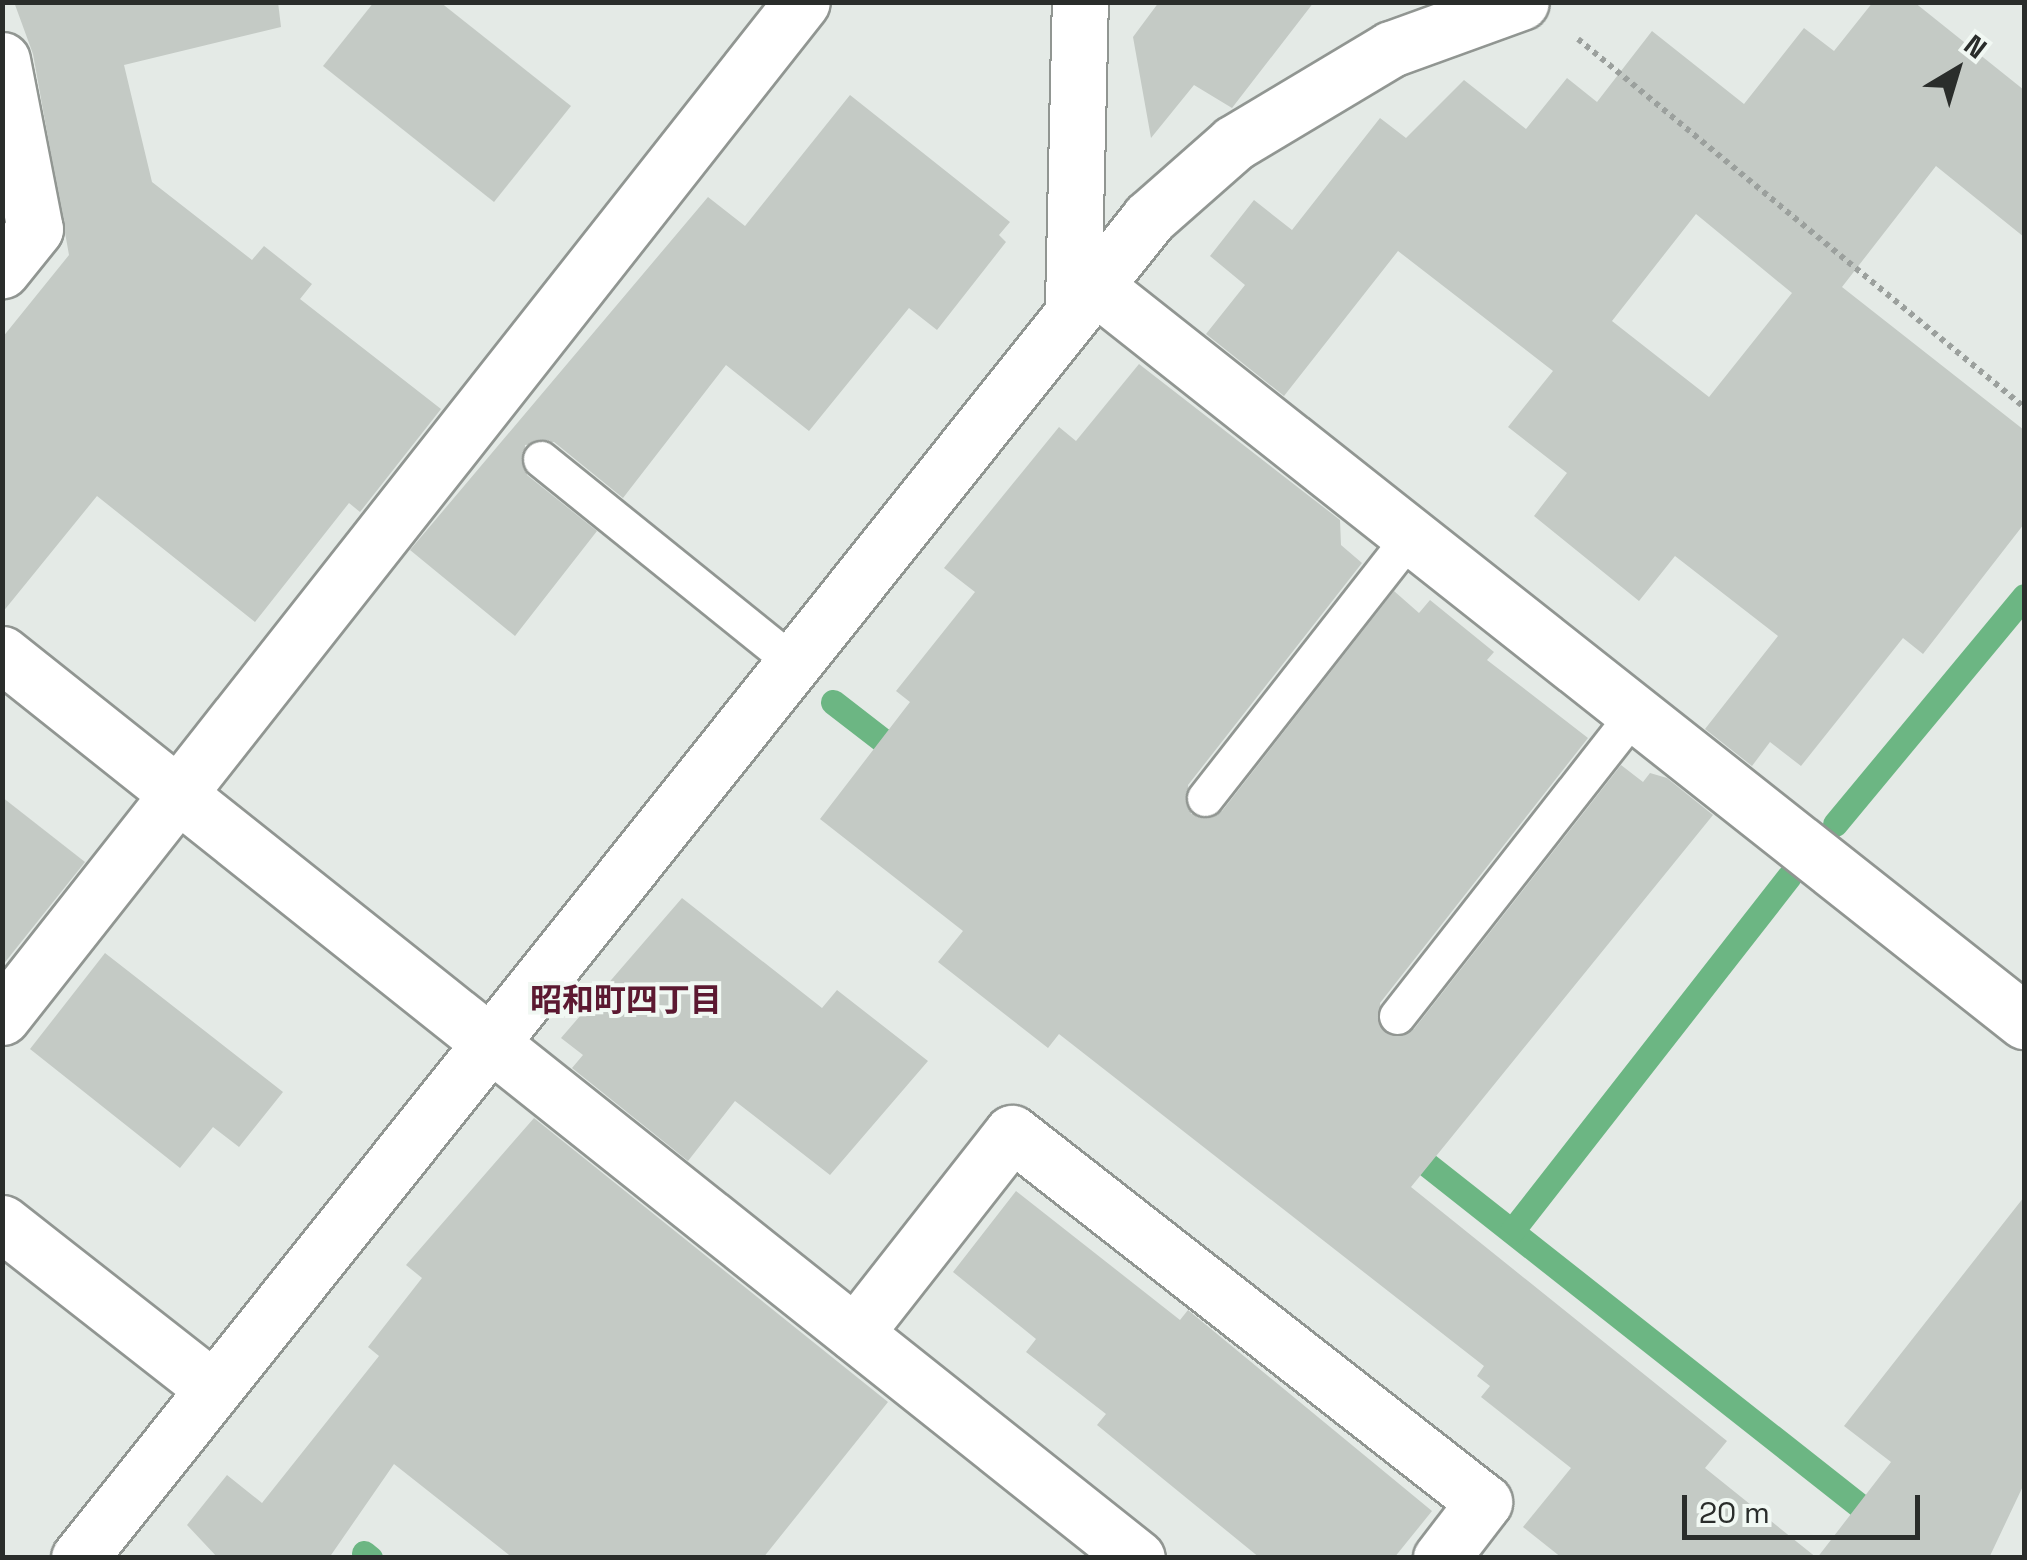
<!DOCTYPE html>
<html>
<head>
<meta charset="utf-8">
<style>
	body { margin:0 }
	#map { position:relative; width:2027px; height:1560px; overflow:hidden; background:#e4eae6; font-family:"Space Grotesk","Noto Sans JP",sans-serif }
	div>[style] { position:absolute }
	.stream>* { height:25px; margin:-12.5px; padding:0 12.5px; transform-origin:12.5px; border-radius:12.5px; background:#6cb683 }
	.building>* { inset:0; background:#c4cac5 }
	.path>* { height:6px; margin-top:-3px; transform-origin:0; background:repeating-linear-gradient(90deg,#9ba09d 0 5px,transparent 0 10px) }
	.roads { filter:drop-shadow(2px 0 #919692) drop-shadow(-2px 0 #919692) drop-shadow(0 2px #919692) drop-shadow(0 -2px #919692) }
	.lane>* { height:35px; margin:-17.5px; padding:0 17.5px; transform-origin:17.5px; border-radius:17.5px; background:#fff }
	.street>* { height:55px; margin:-27.5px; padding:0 27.5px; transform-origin:27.5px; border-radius:27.5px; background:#fff }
	.secondary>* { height:55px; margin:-27.5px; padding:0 27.5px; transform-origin:27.5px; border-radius:27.5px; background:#fff }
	span { translate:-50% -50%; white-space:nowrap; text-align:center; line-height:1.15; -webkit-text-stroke:8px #f1f8f3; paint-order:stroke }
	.neighbourhood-label { font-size:32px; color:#5c1931; font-weight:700 }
	.frame { position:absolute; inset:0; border:5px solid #2a2d2b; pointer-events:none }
	.north { position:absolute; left:1907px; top:20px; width:100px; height:100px; -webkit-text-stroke:8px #f1f8f3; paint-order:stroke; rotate:38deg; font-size:28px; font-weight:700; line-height:40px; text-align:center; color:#2a2d2b }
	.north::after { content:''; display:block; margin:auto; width:35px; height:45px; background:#2a2d2b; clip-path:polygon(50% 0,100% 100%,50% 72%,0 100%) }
	.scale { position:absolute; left:1682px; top:1495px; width:238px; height:45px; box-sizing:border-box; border:5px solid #2a2d2b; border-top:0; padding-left:12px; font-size:30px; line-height:35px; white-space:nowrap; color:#2a2d2b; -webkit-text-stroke:8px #f1f8f3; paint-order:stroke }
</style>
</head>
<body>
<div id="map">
	<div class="stream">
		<i style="left:833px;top:702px;width:95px;rotate:37.7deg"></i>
		<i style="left:1835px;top:824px;width:296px;rotate:-50.3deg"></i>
		<i style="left:1401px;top:1144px;width:615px;rotate:38.27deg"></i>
		<i style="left:1512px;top:1231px;width:450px;rotate:-52deg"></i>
		<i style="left:364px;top:1553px;width:8px;rotate:40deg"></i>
	</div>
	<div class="building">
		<i style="clip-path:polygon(14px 2px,278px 2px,281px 27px,124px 65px,152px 182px,252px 260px,264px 246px,312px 284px,300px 299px,441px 409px,360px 512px,349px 503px,255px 622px,97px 496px,2px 613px,2px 338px,69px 255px,33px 54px)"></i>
		<i style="clip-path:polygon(374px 2px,440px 2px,571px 106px,494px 202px,323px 66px)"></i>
		<i style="clip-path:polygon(1159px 2px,1314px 2px,1232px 108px,1194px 85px,1151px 138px,1133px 37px)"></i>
		<i style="clip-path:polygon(evenodd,1873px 2px,1914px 2px,2024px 90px,2024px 237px,1936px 166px,1842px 287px,2024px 430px,2024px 524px,1923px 654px,1903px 638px,1801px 766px,1770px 742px,1752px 766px,1705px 729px,1778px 636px,1675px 556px,1639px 601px,1534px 516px,1567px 473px,1508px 427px,1553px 371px,1398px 251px,1284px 396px,1206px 334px,1245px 285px,1210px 256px,1254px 200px,1292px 230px,1380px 118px,1406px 138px,1464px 80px,1526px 129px,1567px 78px,1597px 102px,1652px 31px,1744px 104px,1804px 28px,1834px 51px,1873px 2px,1696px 214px,1792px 293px,1709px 397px,1612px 321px,1696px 214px)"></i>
		<i style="clip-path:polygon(850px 95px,1010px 222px,999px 235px,1006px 242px,937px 330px,909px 308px,809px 431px,726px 365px,623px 498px,554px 442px,525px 445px,527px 475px,597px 531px,515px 636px,410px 550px,708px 197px,745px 226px)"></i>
		<i style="clip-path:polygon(1139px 364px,1340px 520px,1341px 545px,1362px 563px,1188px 785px,1191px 814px,1222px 811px,1394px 591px,1419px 613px,1430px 600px,1494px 652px,1487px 660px,1588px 738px,1380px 1003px,1385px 1033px,1414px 1029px,1621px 765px,1643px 782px,1650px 773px,1667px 778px,1713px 815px,1411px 1187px,1727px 1441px,1705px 1468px,1817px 1558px,1562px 1558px,1523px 1527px,1571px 1468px,1481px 1397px,1490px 1386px,1477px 1376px,1484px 1366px,1059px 1034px,1048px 1048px,938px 962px,963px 931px,820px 819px,910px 702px,896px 691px,975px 592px,944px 568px,1059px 427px,1076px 441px)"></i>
		<i style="clip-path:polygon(2px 797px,85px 862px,2px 966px)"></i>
		<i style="clip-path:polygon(682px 898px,822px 1008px,837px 990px,928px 1061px,830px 1175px,735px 1101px,688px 1161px,572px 1068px,583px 1055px,561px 1038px)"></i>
		<i style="clip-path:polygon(105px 953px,283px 1092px,239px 1147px,213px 1127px,180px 1168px,30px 1049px)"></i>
		<i style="clip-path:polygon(534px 1118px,888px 1402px,763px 1558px,513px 1558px,394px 1464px,329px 1558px,218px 1558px,187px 1525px,227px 1475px,262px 1503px,379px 1356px,368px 1347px,422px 1278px,406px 1265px)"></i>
		<i style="clip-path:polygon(1016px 1191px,1180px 1320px,1188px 1310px,1432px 1511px,1394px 1558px,1260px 1558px,1097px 1425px,1106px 1414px,1026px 1352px,1036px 1339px,953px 1272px)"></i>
		<i style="clip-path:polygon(2024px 1197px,2024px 1484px,1989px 1558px,1817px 1558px,1891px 1462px,1844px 1426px)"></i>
	</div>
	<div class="path">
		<i style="left:1578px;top:39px;width:578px;rotate:39.53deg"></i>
	</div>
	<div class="roads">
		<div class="lane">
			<i style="left:541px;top:459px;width:321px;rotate:38.9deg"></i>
			<i style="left:1205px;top:798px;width:334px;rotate:-51.9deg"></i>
			<i style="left:1397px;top:1016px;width:385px;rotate:-51.9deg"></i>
		</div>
		<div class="street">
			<i style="left:2px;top:60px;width:172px;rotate:79deg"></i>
			<i style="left:35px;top:229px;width:53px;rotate:128.8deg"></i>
			<i style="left:1091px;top:283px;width:1190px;rotate:38.34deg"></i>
			<i style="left:1073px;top:304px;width:302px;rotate:-88.7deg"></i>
			<i style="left:2px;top:654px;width:1451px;rotate:38.54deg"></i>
			<i style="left:2px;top:1017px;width:1292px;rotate:-51.76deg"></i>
			<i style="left:2px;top:1223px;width:269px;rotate:38.1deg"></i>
			<i style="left:855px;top:1333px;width:254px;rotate:-51.9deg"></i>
			<i style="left:1012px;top:1133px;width:599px;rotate:38.02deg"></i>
			<i style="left:1484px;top:1502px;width:71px;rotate:127.5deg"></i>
		</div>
		<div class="secondary">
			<i style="left:79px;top:1558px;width:1715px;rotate:-51.39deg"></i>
			<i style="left:1149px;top:218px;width:113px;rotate:-41.4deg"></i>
			<i style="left:1234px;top:143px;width:183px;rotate:-30.9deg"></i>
			<i style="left:1391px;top:49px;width:138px;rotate:-19.9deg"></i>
		</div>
	</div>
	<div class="neighbourhood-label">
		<span style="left:626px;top:1000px">昭和町四丁目</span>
	</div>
	<div class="frame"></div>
	<div class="north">N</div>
	<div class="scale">20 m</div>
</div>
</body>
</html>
